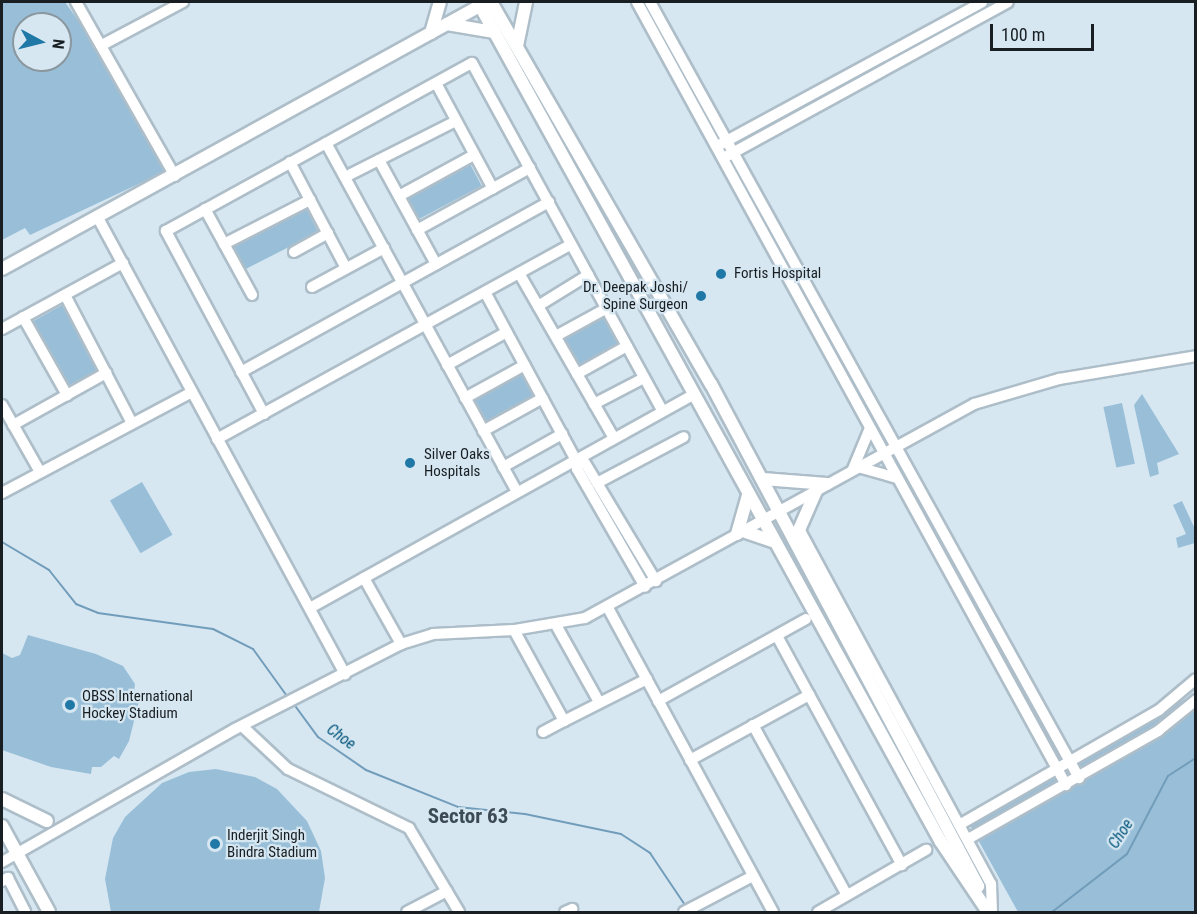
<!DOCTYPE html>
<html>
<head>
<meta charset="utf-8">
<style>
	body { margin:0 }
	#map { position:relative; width:1197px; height:914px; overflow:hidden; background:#d6e7f2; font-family:"Roboto Condensed",sans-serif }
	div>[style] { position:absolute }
	.green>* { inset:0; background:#99bfd8; transform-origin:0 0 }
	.stream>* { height:2px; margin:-1px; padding:0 1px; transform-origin:1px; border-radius:1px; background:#729dba }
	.roads { filter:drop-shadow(2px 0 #aebec9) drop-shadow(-2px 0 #aebec9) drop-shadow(0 2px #aebec9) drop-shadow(0 -2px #aebec9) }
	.minor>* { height:10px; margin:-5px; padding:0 5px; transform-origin:5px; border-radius:5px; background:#fff }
	.major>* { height:12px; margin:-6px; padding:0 6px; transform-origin:6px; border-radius:6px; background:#fff }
	.dots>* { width:16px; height:16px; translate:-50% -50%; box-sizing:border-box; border:3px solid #d6e7f2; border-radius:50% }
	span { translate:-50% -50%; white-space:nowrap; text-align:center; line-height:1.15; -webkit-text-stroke:4.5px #d6e7f2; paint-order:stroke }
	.poi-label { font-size:15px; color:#181e22 }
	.left { translate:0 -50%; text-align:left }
	.right { translate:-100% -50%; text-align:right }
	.water-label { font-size:16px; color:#03557b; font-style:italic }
	.district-label { font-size:21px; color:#3d4b54; font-weight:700 }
	.frame { position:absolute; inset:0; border:3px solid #181e22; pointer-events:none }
	.north { position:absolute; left:12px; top:12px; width:60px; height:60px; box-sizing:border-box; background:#d6e7f2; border:2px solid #8a979f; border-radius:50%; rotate:97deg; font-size:16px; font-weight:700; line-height:24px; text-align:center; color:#181e22 }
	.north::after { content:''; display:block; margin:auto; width:21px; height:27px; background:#2078a7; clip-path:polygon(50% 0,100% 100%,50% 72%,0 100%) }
	.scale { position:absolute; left:990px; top:24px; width:104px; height:27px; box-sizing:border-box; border:3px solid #181e22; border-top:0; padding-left:8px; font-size:18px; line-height:21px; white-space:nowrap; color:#181e22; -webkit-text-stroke:4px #d6e7f2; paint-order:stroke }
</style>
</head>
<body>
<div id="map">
	<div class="green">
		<i style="clip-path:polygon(evenodd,2px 2px,65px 2px,97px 47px,164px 172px,30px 235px,25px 228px,2px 240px,2px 2px,24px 24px,60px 24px,60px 60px,24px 60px,24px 24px)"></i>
		<i style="left:469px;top:162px;width:27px;height:74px;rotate:62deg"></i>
		<i style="left:306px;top:208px;width:27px;height:83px;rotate:63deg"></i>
		<i style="left:64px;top:304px;width:74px;height:38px;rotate:61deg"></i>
		<i style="left:605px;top:317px;width:32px;height:47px;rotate:62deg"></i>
		<i style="left:521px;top:373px;width:27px;height:57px;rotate:62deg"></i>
		<i style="clip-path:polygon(1142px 394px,1179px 454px,1157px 463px,1159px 474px,1150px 477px,1134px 405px)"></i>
		<i style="left:1122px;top:403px;width:62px;height:19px;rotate:78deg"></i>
		<i style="left:142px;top:482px;width:61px;height:37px;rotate:60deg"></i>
		<i style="clip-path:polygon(1182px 501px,1195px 529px,1195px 543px,1178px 548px,1176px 538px,1186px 534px,1173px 505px)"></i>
		<i style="clip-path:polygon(28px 635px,96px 654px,123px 666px,135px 684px,134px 692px,141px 693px,129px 741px,119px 759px,114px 756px,101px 767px,92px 767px,91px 774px,51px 767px,2px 750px,2px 653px,12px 658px,20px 655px)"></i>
		<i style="clip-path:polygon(1195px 694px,1195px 912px,1018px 912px,966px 818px)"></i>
		<i style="clip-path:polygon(216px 769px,255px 777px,277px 789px,307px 821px,321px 851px,325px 878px,319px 912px,111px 912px,105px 879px,113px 838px,125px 817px,162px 783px,189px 772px)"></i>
	</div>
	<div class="stream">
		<i style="left:2px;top:542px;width:55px;rotate:30.8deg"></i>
		<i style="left:49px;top:570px;width:43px;rotate:51.5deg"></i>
		<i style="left:76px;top:604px;width:24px;rotate:22deg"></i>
		<i style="left:98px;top:613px;width:116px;rotate:7.9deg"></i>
		<i style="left:213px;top:629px;width:45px;rotate:26.6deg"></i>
		<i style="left:253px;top:649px;width:62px;rotate:54.2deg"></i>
		<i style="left:293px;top:703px;width:42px;rotate:53.7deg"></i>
		<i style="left:318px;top:737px;width:58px;rotate:34.5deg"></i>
		<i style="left:366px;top:770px;width:99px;rotate:21.9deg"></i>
		<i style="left:458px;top:807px;width:67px;rotate:6deg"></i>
		<i style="left:525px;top:814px;width:98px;rotate:11.8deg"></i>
		<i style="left:621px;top:834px;width:35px;rotate:33deg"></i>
		<i style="left:650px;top:853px;width:66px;rotate:56.1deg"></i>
		<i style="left:1052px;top:912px;width:95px;rotate:-37.7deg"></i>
		<i style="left:1127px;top:854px;width:88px;rotate:-62.3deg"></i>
		<i style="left:1168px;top:776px;width:33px;rotate:-33deg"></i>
	</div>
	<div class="roads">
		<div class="minor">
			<i style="left:76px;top:2px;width:200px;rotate:60.4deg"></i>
			<i style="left:637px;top:2px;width:893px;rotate:61.28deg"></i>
			<i style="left:650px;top:2px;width:887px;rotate:61.06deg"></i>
			<i style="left:102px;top:45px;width:92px;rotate:-28deg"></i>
			<i style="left:436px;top:83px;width:120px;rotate:61.7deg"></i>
			<i style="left:326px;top:143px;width:398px;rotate:61.3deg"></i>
			<i style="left:721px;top:144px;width:297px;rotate:-28.5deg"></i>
			<i style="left:727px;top:156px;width:320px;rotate:-28.7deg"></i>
			<i style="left:379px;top:160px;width:119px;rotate:61.3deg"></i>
			<i style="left:290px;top:162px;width:120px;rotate:62.2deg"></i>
			<i style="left:345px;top:177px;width:124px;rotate:-26.8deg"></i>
			<i style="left:399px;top:196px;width:85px;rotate:-28.7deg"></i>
			<i style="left:205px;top:209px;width:98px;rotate:61.3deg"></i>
			<i style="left:98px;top:218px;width:519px;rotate:61.56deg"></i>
			<i style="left:417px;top:230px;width:129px;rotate:-28.8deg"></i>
			<i style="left:224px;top:244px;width:97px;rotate:-27.1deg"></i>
			<i style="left:294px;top:252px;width:39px;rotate:-29deg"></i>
			<i style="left:519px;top:273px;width:190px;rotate:60.1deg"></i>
			<i style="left:312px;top:287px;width:82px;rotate:-28.4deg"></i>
			<i style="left:485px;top:292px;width:191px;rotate:61.6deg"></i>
			<i style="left:576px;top:460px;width:9px;rotate:84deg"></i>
			<i style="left:577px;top:469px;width:136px;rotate:60deg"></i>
			<i style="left:65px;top:295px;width:144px;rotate:62.4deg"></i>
			<i style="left:538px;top:306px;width:59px;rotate:-31.8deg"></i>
			<i style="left:23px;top:317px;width:90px;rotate:60.6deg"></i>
			<i style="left:2px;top:329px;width:138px;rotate:-28.6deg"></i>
			<i style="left:556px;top:336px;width:58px;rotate:-28.8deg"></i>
			<i style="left:447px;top:365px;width:68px;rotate:-28.8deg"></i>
			<i style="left:241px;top:372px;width:352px;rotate:-28.9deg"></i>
			<i style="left:577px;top:374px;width:57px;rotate:-29.2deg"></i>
			<i style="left:465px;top:398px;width:68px;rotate:-28.8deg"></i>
			<i style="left:594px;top:404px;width:56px;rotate:-27.5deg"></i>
			<i style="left:2px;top:405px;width:77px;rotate:60.4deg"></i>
			<i style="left:264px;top:414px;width:208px;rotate:-118.2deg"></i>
			<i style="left:166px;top:231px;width:349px;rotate:-28.8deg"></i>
			<i style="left:472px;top:63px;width:396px;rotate:61.3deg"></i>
			<i style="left:13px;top:425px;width:107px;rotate:-29.2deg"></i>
			<i style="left:483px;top:431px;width:68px;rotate:-28.8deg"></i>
			<i style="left:217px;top:439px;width:404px;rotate:-28.8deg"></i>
			<i style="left:576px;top:460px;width:9px;rotate:18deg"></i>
			<i style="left:585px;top:463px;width:138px;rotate:59deg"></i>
			<i style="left:503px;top:467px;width:68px;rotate:-29.2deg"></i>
			<i style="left:858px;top:467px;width:41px;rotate:15.8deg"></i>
			<i style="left:853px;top:469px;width:44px;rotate:-67.5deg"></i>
			<i style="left:597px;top:483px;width:98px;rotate:-27.9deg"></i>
			<i style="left:2px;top:493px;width:215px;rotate:-28deg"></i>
			<i style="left:799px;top:529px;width:404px;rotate:61.6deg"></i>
			<i style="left:991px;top:884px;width:27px;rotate:88deg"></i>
			<i style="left:364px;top:578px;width:76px;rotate:60.7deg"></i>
			<i style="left:310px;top:608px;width:438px;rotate:-29.1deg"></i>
			<i style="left:608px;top:608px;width:346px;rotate:61.5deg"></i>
			<i style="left:556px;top:625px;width:88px;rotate:60.8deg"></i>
			<i style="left:514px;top:630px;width:104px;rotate:61.2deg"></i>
			<i style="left:564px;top:721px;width:93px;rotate:-26.8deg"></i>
			<i style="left:777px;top:636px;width:261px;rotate:61.4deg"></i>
			<i style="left:658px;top:701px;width:169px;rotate:-29deg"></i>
			<i style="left:753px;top:725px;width:194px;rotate:61.1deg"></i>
			<i style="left:242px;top:726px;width:63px;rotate:43.1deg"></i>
			<i style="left:288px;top:769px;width:135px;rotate:26deg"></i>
			<i style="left:409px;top:828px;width:98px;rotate:59.2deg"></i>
			<i style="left:543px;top:732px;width:24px;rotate:-28deg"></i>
			<i style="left:690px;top:760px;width:136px;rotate:-28.6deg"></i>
			<i style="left:959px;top:825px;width:231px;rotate:-29.9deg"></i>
			<i style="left:1159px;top:710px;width:48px;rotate:-40deg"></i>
			<i style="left:968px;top:839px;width:219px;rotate:-29.6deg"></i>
			<i style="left:1158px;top:731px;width:49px;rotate:-39.2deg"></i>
			<i style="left:2px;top:862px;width:268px;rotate:-29.7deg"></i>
			<i style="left:235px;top:729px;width:186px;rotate:-27.1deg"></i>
			<i style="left:401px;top:644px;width:34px;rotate:-17deg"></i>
			<i style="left:433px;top:634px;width:81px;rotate:-2.8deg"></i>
			<i style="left:514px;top:630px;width:72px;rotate:-9.6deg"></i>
			<i style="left:585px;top:618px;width:444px;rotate:-28.8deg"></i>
			<i style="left:974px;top:404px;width:89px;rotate:-16.4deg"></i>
			<i style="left:1059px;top:379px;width:139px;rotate:-9.5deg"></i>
			<i style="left:2px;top:881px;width:7px;rotate:-27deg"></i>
			<i style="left:8px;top:878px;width:38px;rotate:63deg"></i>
			<i style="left:407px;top:912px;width:45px;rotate:-27.7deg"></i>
			<i style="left:565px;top:912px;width:8px;rotate:-23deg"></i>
			<i style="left:684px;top:912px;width:78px;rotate:-27.6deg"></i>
			<i style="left:818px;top:912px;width:125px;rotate:-29.9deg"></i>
		</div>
		<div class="major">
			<i style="left:478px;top:2px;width:959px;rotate:61.14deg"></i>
			<i style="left:941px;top:842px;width:84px;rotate:56.1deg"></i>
			<i style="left:491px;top:2px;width:441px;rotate:60.1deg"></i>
			<i style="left:711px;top:384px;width:569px;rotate:61.99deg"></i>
			<i style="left:447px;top:24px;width:48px;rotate:9.7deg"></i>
			<i style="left:431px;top:33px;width:32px;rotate:-74deg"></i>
			<i style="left:517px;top:46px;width:45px;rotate:-78.4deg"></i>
			<i style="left:2px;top:269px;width:554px;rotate:-28.83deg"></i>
			<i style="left:763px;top:479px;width:64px;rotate:4.5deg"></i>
			<i style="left:743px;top:531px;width:31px;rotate:19deg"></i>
			<i style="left:737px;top:534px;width:41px;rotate:-74.2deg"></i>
			<i style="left:795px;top:539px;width:55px;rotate:-66.3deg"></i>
			<i style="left:2px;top:799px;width:50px;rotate:26.1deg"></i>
			<i style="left:2px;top:826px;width:98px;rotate:61.3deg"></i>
		</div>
	</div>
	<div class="dots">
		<i style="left:721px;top:274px;background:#2078a7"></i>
		<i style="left:701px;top:296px;background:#2078a7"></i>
		<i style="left:410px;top:463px;background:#2078a7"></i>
		<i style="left:70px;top:705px;background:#2078a7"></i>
		<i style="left:215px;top:844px;background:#2078a7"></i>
	</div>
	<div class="poi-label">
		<span class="left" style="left:734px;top:274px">Fortis Hospital</span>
		<span class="right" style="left:688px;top:296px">Dr. Deepak Joshi/<br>Spine Surgeon</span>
		<span class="left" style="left:424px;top:463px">Silver Oaks<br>Hospitals</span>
		<span class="left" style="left:82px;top:705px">OBSS International<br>Hockey Stadium</span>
		<span class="left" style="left:227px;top:844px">Inderjit Singh<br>Bindra Stadium</span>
	</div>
	<div class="water-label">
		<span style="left:341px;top:737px;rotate:36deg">Choe</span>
		<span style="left:1121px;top:834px;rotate:-57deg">Choe</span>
	</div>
	<div class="district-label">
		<span style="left:468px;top:816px">Sector 63</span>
	</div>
	<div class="frame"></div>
	<div class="north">N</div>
	<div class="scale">100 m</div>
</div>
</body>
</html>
